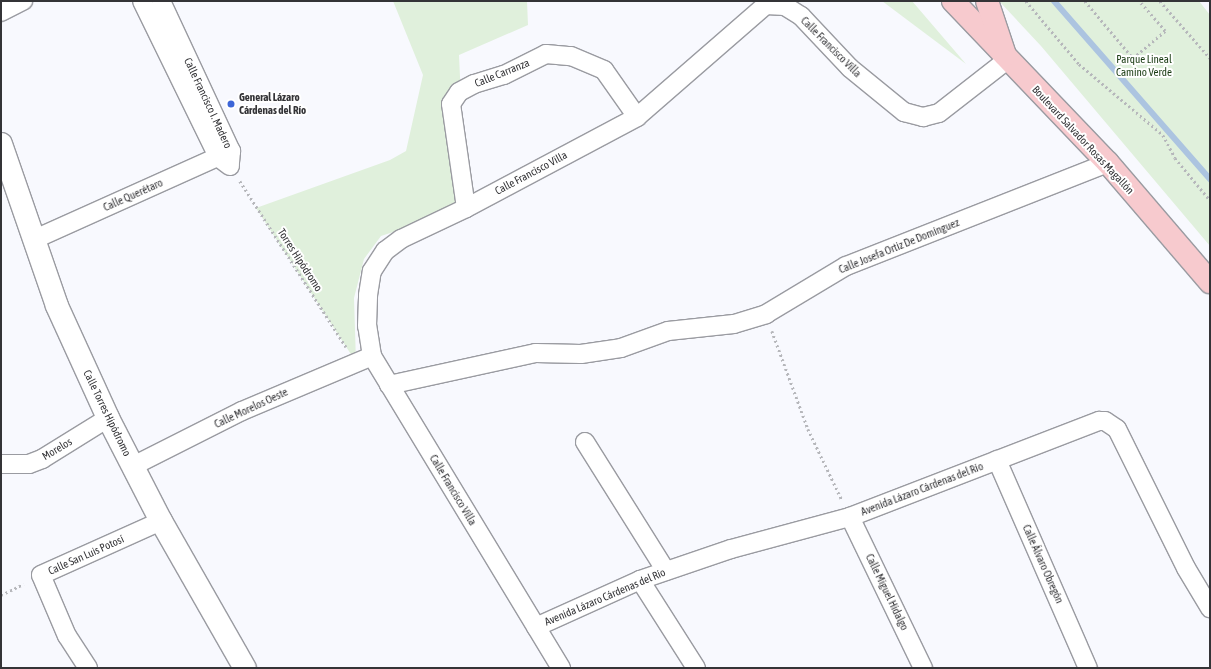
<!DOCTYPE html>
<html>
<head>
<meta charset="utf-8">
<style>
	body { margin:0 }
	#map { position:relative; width:1211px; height:669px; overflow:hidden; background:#f8f9fe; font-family:"Asap Condensed",sans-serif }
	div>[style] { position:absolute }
	.green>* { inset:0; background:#e0f0dc }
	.stream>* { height:6px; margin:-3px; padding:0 3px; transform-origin:3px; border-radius:3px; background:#acc4e0 }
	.path>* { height:2.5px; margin-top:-1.25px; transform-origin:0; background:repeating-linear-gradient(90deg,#b6b7bb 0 2px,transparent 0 5px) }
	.roads { filter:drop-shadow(1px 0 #9a9ba1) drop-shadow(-1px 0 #9a9ba1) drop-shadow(0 1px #9a9ba1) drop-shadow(0 -1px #9a9ba1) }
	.minor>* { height:18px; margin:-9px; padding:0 9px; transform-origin:9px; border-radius:9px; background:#fff }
	.tertiary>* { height:22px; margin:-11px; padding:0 11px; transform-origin:11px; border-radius:11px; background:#fff }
	.trunk>* { height:22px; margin:-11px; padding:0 11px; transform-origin:11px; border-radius:11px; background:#f7cace }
	.dots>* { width:11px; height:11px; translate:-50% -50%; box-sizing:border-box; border:2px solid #fff; border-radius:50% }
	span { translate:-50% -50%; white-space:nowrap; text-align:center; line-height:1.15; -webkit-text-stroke:4px #fff; paint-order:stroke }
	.street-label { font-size:11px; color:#343437 }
	.park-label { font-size:11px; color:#193b12 }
	.poi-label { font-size:11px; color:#343437; font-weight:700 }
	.left { translate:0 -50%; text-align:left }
	.frame { position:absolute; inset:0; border:2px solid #343437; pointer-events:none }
</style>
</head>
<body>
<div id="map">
	<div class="green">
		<i style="clip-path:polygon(393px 1px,527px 1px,528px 25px,459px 55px,466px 208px,381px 236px,364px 259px,354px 298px,356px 362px,256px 208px,390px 160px,406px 151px,423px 75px)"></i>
		<i style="clip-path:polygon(882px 1px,912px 1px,966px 64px)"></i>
		<i style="clip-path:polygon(999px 1px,1199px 1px,1210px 15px,1210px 246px,1041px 46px)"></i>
	</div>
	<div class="stream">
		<i style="left:1054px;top:1px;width:237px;rotate:48.8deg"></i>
	</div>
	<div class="path">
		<i style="left:1026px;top:1px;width:82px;rotate:49.9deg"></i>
		<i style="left:1079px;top:64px;width:110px;rotate:40.2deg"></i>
		<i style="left:1163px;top:135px;width:26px;rotate:62deg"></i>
		<i style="left:1175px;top:158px;width:55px;rotate:50.2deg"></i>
		<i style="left:1085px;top:1px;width:75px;rotate:49.9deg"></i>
		<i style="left:1133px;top:58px;width:42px;rotate:-40.2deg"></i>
		<i style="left:1165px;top:31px;width:40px;rotate:-131deg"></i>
		<i style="left:1160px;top:1px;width:76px;rotate:48.7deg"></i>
		<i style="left:240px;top:181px;width:197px;rotate:57.4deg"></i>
		<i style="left:772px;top:331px;width:104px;rotate:69.8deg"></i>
		<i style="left:808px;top:429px;width:79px;rotate:64.4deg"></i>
		<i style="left:1px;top:595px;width:25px;rotate:-26deg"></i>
	</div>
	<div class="roads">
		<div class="minor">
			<i style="left:142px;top:1px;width:174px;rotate:64deg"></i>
			<i style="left:218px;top:157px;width:15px;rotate:37deg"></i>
			<i style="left:161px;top:1px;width:166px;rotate:65deg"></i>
			<i style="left:231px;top:151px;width:12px;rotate:95deg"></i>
			<i style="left:1px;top:12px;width:25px;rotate:-27deg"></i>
			<i style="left:466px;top:208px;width:105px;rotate:-98.2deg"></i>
			<i style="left:451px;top:104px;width:14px;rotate:-56deg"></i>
			<i style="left:459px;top:92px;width:17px;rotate:-28deg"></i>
			<i style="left:474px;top:84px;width:31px;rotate:-17deg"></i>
			<i style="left:504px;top:75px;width:47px;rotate:-26.6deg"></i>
			<i style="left:546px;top:54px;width:25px;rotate:5deg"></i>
			<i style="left:571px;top:56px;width:36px;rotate:23deg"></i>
			<i style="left:604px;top:70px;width:57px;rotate:54.9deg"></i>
			<i style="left:35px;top:239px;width:215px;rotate:-24.2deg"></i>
			<i style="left:389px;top:385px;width:150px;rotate:-12.3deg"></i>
			<i style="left:536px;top:353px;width:45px;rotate:1.3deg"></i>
			<i style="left:581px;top:354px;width:40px;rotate:-8.5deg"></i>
			<i style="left:621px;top:348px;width:50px;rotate:-19.9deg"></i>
			<i style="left:668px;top:331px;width:66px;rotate:-6.1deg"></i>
			<i style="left:734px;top:324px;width:34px;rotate:-17deg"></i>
			<i style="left:766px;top:314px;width:93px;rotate:-31deg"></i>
			<i style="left:846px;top:266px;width:282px;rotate:-21.5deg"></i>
			<i style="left:585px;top:442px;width:152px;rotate:57.9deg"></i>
			<i style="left:997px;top:460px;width:227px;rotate:66.4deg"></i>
			<i style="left:1px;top:464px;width:28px"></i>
			<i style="left:29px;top:464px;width:14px;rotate:-21deg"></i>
			<i style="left:42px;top:459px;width:78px;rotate:-31.8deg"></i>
			<i style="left:133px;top:466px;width:122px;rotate:-26.8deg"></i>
			<i style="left:242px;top:411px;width:141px;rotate:-22.9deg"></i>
			<i style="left:850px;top:517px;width:168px;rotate:64.2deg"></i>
			<i style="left:640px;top:580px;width:104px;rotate:57.5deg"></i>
			<i style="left:536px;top:627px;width:114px;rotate:-24.3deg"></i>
			<i style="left:640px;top:580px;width:96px;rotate:-18.8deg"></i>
			<i style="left:731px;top:549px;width:123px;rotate:-15.1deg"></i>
			<i style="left:850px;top:517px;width:267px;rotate:-21.1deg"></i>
			<i style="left:1099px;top:421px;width:6px"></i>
			<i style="left:1105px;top:421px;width:14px;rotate:34deg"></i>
			<i style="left:1117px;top:429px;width:155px;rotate:63.6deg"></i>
			<i style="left:1186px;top:568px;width:47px;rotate:59deg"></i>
			<i style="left:88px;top:668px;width:38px;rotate:-123deg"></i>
			<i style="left:67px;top:636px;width:66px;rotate:-113.1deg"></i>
			<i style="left:41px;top:575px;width:132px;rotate:-24.2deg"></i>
			<i style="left:561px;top:668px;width:365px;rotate:-121.2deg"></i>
			<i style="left:372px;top:356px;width:30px;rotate:-99deg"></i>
			<i style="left:367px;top:326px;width:31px;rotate:-88deg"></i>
			<i style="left:368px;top:295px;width:24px;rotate:-81deg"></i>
			<i style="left:372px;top:271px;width:24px;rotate:-57deg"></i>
			<i style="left:385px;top:251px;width:20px;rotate:-37deg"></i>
			<i style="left:401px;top:239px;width:72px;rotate:-25.5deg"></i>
			<i style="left:466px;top:208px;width:194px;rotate:-28deg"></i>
			<i style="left:637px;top:117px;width:171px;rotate:-41deg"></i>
			<i style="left:766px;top:5px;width:19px;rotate:3deg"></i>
			<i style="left:785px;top:6px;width:19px;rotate:32deg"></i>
			<i style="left:801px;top:16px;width:71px;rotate:46.7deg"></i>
			<i style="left:850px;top:68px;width:70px;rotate:39.2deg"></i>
			<i style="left:904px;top:112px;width:20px;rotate:15deg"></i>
			<i style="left:923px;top:117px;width:16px;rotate:-14deg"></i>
			<i style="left:939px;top:113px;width:86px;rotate:-37.9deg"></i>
		</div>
		<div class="tertiary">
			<i style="left:1px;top:144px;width:171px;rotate:70.9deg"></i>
			<i style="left:57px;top:306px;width:123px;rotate:65.5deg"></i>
			<i style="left:108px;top:418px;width:116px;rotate:62.8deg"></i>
			<i style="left:161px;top:521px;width:169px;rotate:60.3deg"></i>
		</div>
		<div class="trunk">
			<i style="left:953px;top:1px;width:224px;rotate:46.3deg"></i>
			<i style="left:1108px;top:163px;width:157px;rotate:49.4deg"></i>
			<i style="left:987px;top:1px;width:57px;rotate:71.6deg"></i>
		</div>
	</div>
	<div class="dots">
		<i style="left:231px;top:104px;background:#3d66d8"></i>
	</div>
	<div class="street-label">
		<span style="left:831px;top:47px;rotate:45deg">Calle Francisco Villa</span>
		<span style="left:502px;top:73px;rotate:-22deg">Calle Carranza</span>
		<span style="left:208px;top:103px;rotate:65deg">Calle Francisco I. Madero</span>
		<span style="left:1083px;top:140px;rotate:47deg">Boulevard Salvador Rosas Magallón</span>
		<span style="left:531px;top:173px;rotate:-28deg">Calle Francisco Villa</span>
		<span style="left:133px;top:195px;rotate:-24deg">Calle Querétaro</span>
		<span style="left:899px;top:246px;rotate:-22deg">Calle Josefa Ortiz De Domínguez</span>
		<span style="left:300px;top:260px;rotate:57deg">Torres Hipódromo</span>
		<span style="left:251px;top:408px;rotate:-25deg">Calle Morelos Oeste</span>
		<span style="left:107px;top:413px;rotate:64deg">Calle Torres Hipódromo</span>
		<span style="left:57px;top:449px;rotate:-31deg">Morelos</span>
		<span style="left:922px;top:489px;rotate:-21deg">Avenida Lázaro Cárdenas del Río</span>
		<span style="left:453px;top:490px;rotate:59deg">Calle Francisco Villa</span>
		<span style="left:86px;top:555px;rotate:-24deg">Calle San Luis Potosí</span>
		<span style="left:1043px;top:564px;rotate:66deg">Calle Álvaro Obregón</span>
		<span style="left:887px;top:592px;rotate:64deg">Calle Miguel Hidalgo</span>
		<span style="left:605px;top:597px;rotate:-23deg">Avenida Lázaro Cárdenas del Río</span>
	</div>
	<div class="park-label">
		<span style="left:1144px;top:66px">Parque Lineal<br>Camino Verde</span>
	</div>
	<div class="poi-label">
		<span class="left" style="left:239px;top:104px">General Lázaro<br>Cárdenas del Río</span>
	</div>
	<div class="frame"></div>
</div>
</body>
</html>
